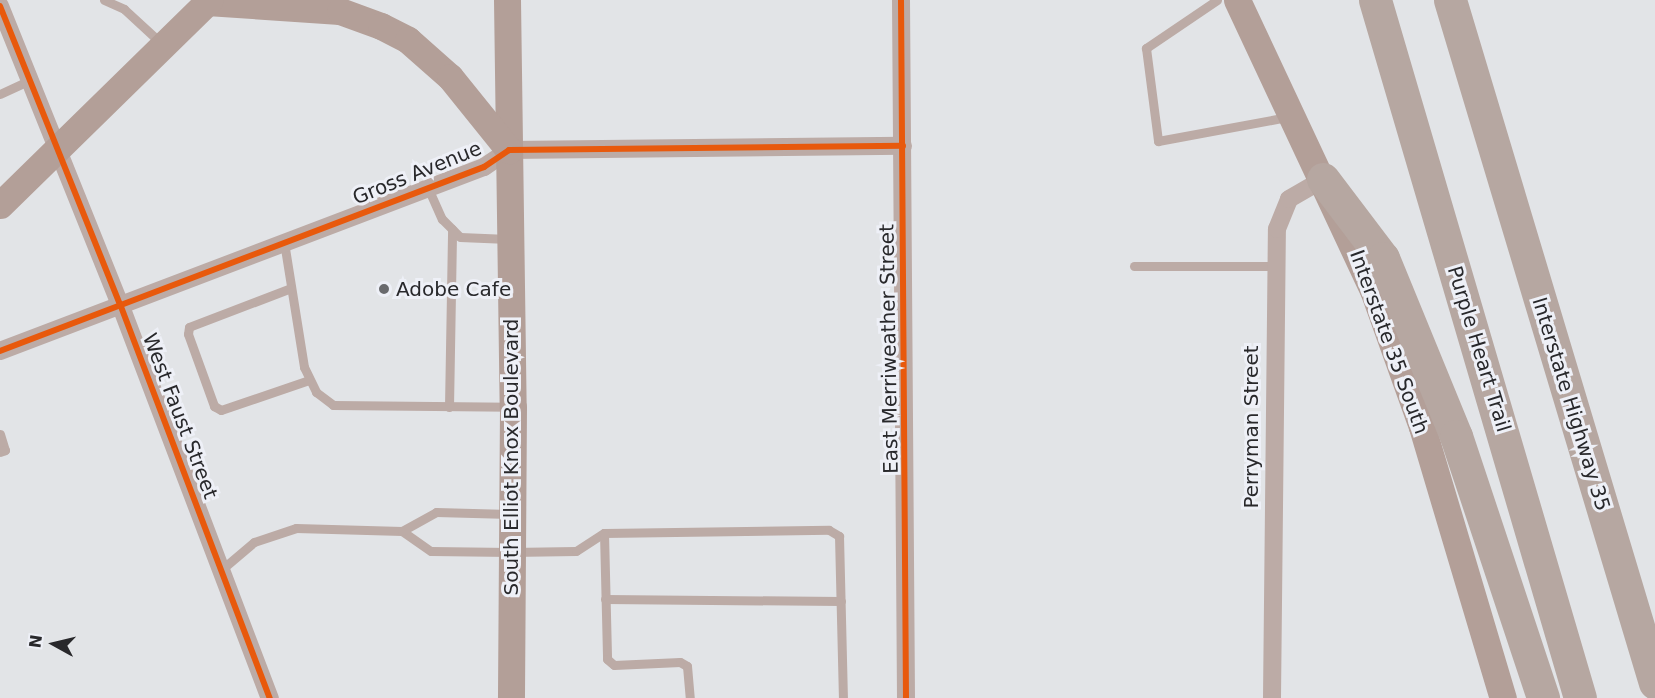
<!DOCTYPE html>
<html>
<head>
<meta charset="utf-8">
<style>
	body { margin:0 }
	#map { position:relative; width:1655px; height:698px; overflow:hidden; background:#e2e4e7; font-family:"DejaVu Sans",sans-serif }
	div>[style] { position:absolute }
	.lane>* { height:9px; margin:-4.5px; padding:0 4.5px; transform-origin:4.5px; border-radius:4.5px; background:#bcaba6 }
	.street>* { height:18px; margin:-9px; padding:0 9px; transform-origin:9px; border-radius:9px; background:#bcaba6 }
	.secondary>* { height:27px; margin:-13.5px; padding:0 13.5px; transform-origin:13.5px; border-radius:13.5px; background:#b39f98 }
	.highway>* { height:33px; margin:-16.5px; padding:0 16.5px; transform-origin:16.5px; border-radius:16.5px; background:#b6a7a1 }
	.cycleway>* { height:6px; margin:-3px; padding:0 3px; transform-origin:3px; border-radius:3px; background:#e8590c }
	.dots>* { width:16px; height:16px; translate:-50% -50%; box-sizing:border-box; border:3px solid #eef0f7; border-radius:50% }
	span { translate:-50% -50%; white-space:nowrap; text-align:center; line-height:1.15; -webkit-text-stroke:6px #eef0f7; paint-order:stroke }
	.street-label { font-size:20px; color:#28282b }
	.poi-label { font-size:20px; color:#28282b }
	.left { translate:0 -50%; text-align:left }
	.north { position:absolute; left:24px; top:614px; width:60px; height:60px; -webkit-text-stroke:4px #eef0f7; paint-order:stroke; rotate:278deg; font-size:16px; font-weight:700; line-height:24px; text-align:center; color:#28282b }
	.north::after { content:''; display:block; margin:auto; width:21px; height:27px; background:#28282b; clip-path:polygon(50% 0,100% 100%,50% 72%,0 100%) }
</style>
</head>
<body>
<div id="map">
	<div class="lane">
		<i style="left:104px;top:0;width:22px;rotate:24deg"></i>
		<i style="left:124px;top:9px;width:50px;rotate:42.6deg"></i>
		<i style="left:1217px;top:0;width:86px;rotate:145.9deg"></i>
		<i style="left:1146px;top:48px;width:94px;rotate:82.6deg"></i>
		<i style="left:1158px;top:141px;width:132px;rotate:-10.5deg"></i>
		<i style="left:0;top:94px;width:33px;rotate:-25deg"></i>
		<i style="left:428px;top:188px;width:34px;rotate:66deg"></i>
		<i style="left:442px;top:219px;width:25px;rotate:45deg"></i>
		<i style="left:460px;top:237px;width:48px;rotate:2.4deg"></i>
		<i style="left:284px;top:242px;width:127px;rotate:80.9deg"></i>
		<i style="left:304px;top:367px;width:28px;rotate:64deg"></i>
		<i style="left:316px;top:392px;width:21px;rotate:37deg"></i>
		<i style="left:333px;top:405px;width:178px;rotate:0.6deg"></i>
		<i style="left:1134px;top:266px;width:141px"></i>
		<i style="left:291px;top:288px;width:109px;rotate:159.1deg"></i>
		<i style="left:189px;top:327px;width:7px;rotate:98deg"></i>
		<i style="left:188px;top:334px;width:77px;rotate:70.1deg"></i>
		<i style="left:214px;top:406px;width:8px;rotate:30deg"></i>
		<i style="left:221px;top:410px;width:93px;rotate:-18.8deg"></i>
		<i style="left:449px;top:407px;width:178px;rotate:-89deg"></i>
		<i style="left:0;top:434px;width:17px;rotate:73deg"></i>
		<i style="left:5px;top:450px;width:5px;rotate:158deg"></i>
		<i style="left:402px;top:531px;width:35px;rotate:35deg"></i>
		<i style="left:431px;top:551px;width:80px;rotate:0.7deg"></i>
		<i style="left:511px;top:552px;width:65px;rotate:-0.9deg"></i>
		<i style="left:576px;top:551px;width:33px;rotate:-33deg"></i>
		<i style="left:604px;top:533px;width:225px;rotate:-0.8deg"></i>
		<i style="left:829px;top:530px;width:12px;rotate:31deg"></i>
		<i style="left:839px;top:536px;width:162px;rotate:88.6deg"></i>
		<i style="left:604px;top:533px;width:126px;rotate:88.6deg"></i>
		<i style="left:607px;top:659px;width:9px;rotate:41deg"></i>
		<i style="left:614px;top:665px;width:66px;rotate:-2.6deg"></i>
		<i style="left:680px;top:662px;width:8px;rotate:30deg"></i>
		<i style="left:687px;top:666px;width:32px;rotate:85deg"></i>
		<i style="left:221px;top:570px;width:43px;rotate:-40.3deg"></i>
		<i style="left:254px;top:542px;width:44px;rotate:-18.4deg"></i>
		<i style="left:296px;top:528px;width:106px;rotate:1.6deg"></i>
		<i style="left:402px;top:531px;width:39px;rotate:-29deg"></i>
		<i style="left:436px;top:512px;width:74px;rotate:1.5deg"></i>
		<i style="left:605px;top:599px;width:236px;rotate:0.5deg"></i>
	</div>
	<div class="street">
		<i style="left:901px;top:0;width:698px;rotate:89.59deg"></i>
		<i style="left:0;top:6px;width:321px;rotate:68.1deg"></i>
		<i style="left:120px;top:304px;width:422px;rotate:69.2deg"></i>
		<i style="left:0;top:351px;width:518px;rotate:-20.82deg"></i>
		<i style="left:484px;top:167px;width:30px;rotate:-34deg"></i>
		<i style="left:509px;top:150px;width:394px;rotate:-0.6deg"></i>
		<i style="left:1272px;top:698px;width:469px;rotate:-89.4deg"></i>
		<i style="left:1277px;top:229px;width:32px;rotate:-68deg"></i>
		<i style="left:1289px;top:199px;width:39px;rotate:-30deg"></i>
	</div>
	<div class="secondary">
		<i style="left:507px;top:0;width:407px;rotate:89.2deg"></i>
		<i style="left:513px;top:407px;width:291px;rotate:90.4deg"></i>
		<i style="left:1237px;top:0;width:320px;rotate:64.9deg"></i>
		<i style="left:1373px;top:290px;width:145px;rotate:70.3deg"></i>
		<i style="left:1422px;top:427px;width:283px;rotate:73.4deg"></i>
		<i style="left:207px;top:2px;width:133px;rotate:3.9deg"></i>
		<i style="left:340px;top:11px;width:44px;rotate:20.1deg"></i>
		<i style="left:381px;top:26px;width:30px;rotate:27deg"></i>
		<i style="left:408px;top:40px;width:56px;rotate:41.4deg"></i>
		<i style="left:450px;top:77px;width:94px;rotate:51.1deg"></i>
		<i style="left:0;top:205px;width:293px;rotate:-44.4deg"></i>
	</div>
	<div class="highway">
		<i style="left:1375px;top:0;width:727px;rotate:73.63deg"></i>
		<i style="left:1450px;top:0;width:713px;rotate:73.29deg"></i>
		<i style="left:1323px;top:179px;width:99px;rotate:52.8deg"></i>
		<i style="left:1383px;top:258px;width:192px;rotate:67.7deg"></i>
		<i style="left:1456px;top:436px;width:276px;rotate:71.6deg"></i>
	</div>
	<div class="cycleway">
		<i style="left:901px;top:0;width:698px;rotate:89.59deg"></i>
		<i style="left:0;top:6px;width:321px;rotate:68.1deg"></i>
		<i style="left:120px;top:304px;width:422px;rotate:69.2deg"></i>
		<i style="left:0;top:351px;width:518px;rotate:-20.82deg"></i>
		<i style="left:484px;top:167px;width:30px;rotate:-34deg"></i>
		<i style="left:509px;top:150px;width:394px;rotate:-0.6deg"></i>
	</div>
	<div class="dots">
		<i style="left:384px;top:289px;background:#696a6d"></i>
	</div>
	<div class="street-label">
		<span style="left:417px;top:173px;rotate:-22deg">Gross Avenue</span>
		<span style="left:1389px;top:342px;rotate:70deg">Interstate 35 South</span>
		<span style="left:889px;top:349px;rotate:-91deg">East Merriweather Street</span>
		<span style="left:1479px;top:349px;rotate:73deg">Purple Heart Trail</span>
		<span style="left:1571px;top:404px;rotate:73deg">Interstate Highway 35</span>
		<span style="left:180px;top:416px;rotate:69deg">West Faust Street</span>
		<span style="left:1251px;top:427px;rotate:-90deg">Perryman Street</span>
		<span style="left:511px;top:457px;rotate:-90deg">South Elliot Knox Boulevard</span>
	</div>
	<div class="poi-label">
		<span class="left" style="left:396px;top:289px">Adobe Cafe</span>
	</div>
	<div class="north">N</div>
</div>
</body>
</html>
